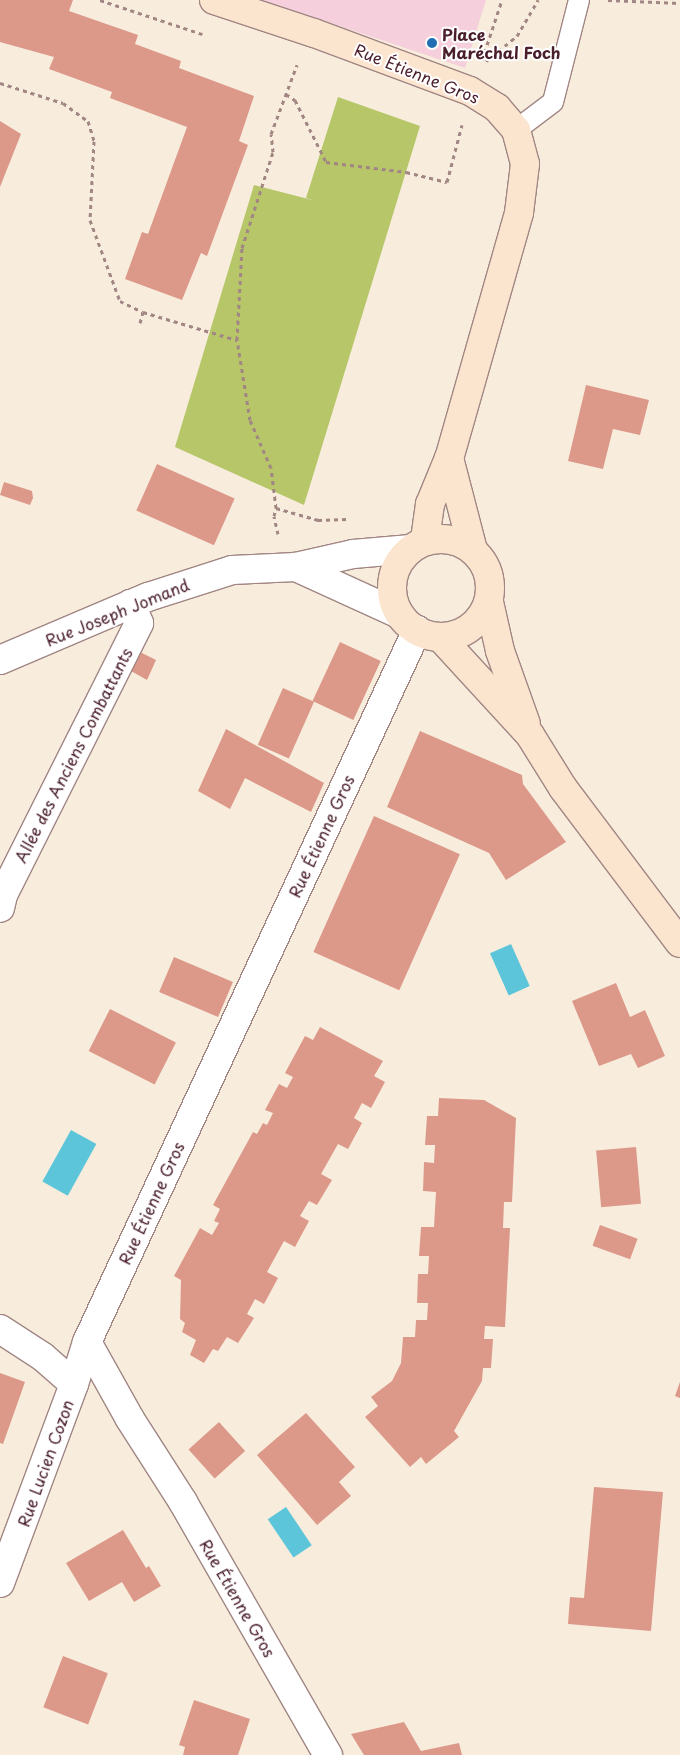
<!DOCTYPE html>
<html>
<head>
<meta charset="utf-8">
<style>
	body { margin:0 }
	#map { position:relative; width:680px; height:1755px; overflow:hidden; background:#f8eddd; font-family:"Playpen Sans",sans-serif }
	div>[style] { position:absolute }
	.built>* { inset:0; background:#f5cfdb }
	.green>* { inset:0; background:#b6c669 }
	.water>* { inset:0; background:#5dc5da; transform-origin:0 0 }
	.building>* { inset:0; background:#dc9889; transform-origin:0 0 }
	.path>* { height:3px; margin-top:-1.5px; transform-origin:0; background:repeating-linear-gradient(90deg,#a18684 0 4px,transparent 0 8px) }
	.roads { filter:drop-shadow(1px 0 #a18684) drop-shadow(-1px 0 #a18684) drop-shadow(0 1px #a18684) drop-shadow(0 -1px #a18684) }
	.lane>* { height:20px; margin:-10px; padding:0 10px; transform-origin:10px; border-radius:10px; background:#fff }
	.street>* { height:28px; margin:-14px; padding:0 14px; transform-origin:14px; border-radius:14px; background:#fff }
	.secondary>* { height:28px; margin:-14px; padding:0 14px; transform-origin:14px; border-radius:14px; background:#fce5cf }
	.secondary>.ring { margin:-14px; padding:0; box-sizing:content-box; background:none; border:28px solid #fce5cf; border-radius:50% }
	.dots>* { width:14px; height:14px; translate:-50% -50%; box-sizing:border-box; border:2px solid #fff; border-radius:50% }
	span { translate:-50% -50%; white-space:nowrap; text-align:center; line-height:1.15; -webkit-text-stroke:4px #fff; paint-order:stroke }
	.poi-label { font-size:16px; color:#4a1f2b; font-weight:700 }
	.left { translate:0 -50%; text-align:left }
	.street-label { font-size:16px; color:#4a1f2b }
</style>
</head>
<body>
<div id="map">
	<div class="built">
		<i style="clip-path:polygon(261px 0,486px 0,465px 68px)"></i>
	</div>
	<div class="green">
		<i style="clip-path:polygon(338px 97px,420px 126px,304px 505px,175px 447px,254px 185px,316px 201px,306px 198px)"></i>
	</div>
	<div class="water">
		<i style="left:511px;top:944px;width:46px;height:23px;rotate:66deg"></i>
		<i style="left:71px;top:1130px;width:29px;height:59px;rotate:29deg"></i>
		<i style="left:286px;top:1507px;width:46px;height:22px;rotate:56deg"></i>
	</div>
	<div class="building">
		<i style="clip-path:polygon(0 0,73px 0,69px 11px,138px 35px,135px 44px,181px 61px,179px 68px,254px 96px,239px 141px,248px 145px,207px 256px,201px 253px,182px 300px,125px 279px,142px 232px,148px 234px,187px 127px,110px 98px,112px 92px,49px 69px,54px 57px,0 42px)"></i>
		<i style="clip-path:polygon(0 121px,21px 134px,0 187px)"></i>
		<i style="clip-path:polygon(586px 385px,649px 400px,640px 435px,613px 429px,603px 469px,568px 461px)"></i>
		<i style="left:157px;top:464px;width:85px;height:51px;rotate:24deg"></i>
		<i style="clip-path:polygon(4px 482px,32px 491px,33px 498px,30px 505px,0 495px)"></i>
		<i style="left:340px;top:642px;width:45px;height:65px;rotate:25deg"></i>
		<i style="clip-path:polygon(138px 651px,156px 660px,147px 680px,131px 671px)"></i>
		<i style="left:283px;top:688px;width:34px;height:62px;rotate:24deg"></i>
		<i style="clip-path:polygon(226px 729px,324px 783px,311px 812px,245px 778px,230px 809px,198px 791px)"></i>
		<i style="clip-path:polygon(420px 731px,522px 775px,523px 784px,566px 842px,506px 880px,489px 853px,387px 807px)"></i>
		<i style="left:374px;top:816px;width:94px;height:149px;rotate:24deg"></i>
		<i style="left:174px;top:957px;width:64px;height:38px;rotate:23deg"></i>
		<i style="clip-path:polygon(616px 983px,630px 1017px,645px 1010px,665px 1056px,638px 1068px,631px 1054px,599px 1066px,572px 1001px)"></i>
		<i style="left:110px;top:1009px;width:74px;height:47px;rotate:27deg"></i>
		<i style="clip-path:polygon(320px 1027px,383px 1061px,374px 1076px,385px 1082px,371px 1108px,362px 1103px,354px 1118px,362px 1123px,348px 1149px,338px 1144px,321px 1174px,332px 1180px,317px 1205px,309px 1201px,300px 1216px,309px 1221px,295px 1247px,284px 1241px,267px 1272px,278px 1278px,264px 1304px,255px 1299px,247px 1314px,254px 1318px,238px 1343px,227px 1337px,218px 1351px,213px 1349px,204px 1363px,190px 1355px,196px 1340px,182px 1332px,185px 1323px,180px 1319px,181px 1280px,174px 1276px,200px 1228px,212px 1235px,219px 1223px,214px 1221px,220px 1209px,213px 1205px,253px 1132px,257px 1134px,263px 1123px,267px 1125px,273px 1113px,265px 1110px,279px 1084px,287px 1088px,293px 1077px,285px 1073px,305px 1036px,313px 1040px)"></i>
		<i style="clip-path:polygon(439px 1098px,484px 1100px,516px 1118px,512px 1202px,504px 1202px,503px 1228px,510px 1228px,505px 1327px,485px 1326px,484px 1339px,493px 1339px,491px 1368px,483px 1368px,482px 1381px,454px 1431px,459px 1437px,426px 1464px,421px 1457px,410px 1467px,365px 1417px,378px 1406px,371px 1397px,392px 1381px,401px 1363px,403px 1337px,415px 1337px,416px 1320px,427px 1320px,428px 1303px,417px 1303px,418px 1274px,428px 1274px,429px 1256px,419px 1256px,421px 1227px,434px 1227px,436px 1192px,423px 1191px,424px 1162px,434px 1163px,435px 1145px,425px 1145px,427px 1116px,438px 1116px)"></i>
		<i style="left:636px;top:1147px;width:57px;height:40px;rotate:85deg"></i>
		<i style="left:600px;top:1225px;width:40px;height:22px;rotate:20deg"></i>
		<i style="clip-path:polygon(0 1373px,25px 1382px,3px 1444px,0 1443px)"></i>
		<i style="clip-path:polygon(680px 1382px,680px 1398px,675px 1396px)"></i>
		<i style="clip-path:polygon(306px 1413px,355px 1467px,339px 1482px,351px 1496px,317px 1525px,257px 1455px)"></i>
		<i style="left:219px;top:1422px;width:39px;height:41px;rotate:48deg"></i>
		<i style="clip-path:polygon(594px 1487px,663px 1492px,651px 1631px,568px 1624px,570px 1597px,584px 1598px)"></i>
		<i style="clip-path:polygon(123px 1530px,146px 1568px,149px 1566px,161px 1586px,134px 1602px,122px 1582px,89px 1601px,66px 1563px)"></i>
		<i style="left:63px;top:1656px;width:48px;height:55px;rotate:21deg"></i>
		<i style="clip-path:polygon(194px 1700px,250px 1719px,238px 1755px,183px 1755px,185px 1747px,179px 1745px)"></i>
		<i style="clip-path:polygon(404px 1722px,421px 1751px,459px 1743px,462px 1755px,364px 1755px,351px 1734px)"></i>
	</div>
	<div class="path">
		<i style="left:100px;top:0;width:108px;rotate:18.4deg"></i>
		<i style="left:608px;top:0;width:72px;rotate:2.4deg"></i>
		<i style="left:482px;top:60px;width:63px;rotate:-71.6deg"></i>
		<i style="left:486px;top:61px;width:40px;rotate:-39deg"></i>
		<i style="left:517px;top:36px;width:42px;rotate:-59.7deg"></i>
		<i style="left:0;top:83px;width:66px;rotate:17.6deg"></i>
		<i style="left:63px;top:103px;width:31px;rotate:36deg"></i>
		<i style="left:88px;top:121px;width:21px;rotate:73deg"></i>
		<i style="left:94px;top:141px;width:79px;rotate:92.9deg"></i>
		<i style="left:90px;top:220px;width:86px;rotate:69.7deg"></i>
		<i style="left:120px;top:301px;width:25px;rotate:26deg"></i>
		<i style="left:143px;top:312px;width:98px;rotate:16.6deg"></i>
		<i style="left:286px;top:94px;width:11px;rotate:34deg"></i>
		<i style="left:295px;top:100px;width:69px;rotate:63.4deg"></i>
		<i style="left:326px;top:162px;width:81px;rotate:7.1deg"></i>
		<i style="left:406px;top:172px;width:42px;rotate:13.7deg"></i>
		<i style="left:447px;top:182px;width:59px;rotate:-75.3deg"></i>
		<i style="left:140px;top:323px;width:11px;rotate:-75deg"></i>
		<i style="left:276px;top:508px;width:44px;rotate:15.9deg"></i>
		<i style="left:318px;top:520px;width:29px;rotate:-2deg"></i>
		<i style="left:278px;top:534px;width:18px;rotate:-103deg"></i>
		<i style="left:274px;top:516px;width:8px;rotate:-76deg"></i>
		<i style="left:276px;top:508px;width:40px;rotate:-97.1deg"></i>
		<i style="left:271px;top:468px;width:52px;rotate:-113.6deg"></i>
		<i style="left:250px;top:420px;width:81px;rotate:-99.2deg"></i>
		<i style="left:237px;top:340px;width:92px;rotate:-86.9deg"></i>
		<i style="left:242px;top:248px;width:101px;rotate:-72.1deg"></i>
		<i style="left:273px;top:152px;width:18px;rotate:-96deg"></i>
		<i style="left:271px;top:134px;width:74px;rotate:-69.4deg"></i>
	</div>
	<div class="roads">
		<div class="lane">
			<i style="left:516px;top:130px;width:46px;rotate:-37.1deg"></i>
			<i style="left:553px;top:102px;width:105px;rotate:-75.7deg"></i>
		</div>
		<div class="street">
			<i style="left:296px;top:567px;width:113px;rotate:24.5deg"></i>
			<i style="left:0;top:660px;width:161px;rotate:-23.1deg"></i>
			<i style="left:148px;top:597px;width:88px;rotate:-17.8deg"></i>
			<i style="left:232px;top:570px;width:64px;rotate:-2.7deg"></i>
			<i style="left:296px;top:567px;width:58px;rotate:-12.8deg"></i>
			<i style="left:353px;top:554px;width:58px;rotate:-4.9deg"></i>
			<i style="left:0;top:908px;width:13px;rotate:-77deg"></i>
			<i style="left:3px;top:895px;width:304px;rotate:-63.4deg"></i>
			<i style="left:139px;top:623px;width:21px;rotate:-113deg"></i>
			<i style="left:0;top:1329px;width:51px;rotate:33.1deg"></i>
			<i style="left:43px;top:1357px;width:41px;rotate:41.1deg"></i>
			<i style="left:87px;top:1342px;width:88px;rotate:60.8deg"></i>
			<i style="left:130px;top:1419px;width:98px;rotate:57.4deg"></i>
			<i style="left:183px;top:1502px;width:292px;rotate:60.2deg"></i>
			<i style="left:0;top:1583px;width:212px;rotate:-69.6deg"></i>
			<i style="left:74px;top:1384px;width:44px;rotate:-72.8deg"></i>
			<i style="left:87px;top:1342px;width:785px;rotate:-65.13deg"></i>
		</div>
		<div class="secondary">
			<i style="left:214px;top:0;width:105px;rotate:18.3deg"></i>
			<i style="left:314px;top:33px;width:166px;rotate:20.4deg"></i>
			<i style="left:470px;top:91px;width:32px;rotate:32deg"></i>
			<i style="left:497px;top:108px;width:29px;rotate:49deg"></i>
			<i style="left:516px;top:130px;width:35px;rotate:75deg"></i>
			<i style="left:525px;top:164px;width:49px;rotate:97deg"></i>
			<i style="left:519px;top:213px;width:255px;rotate:105.9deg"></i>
			<i style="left:449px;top:458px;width:50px;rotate:112.4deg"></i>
			<i style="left:430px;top:504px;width:37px;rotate:98deg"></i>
			<i style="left:449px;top:458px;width:95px;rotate:75.4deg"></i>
			<i class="ring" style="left:392px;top:539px;width:70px;height:70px"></i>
			<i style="left:489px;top:602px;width:50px;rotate:77.3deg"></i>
			<i style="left:500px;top:651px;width:77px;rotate:70.4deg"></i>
			<i style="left:440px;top:637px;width:133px;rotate:47.4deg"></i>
			<i style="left:530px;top:735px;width:62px;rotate:58.1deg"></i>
			<i style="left:563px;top:788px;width:194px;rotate:53deg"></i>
		</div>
	</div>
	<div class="dots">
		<i style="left:432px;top:43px;background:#1f6fb2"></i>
	</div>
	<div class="poi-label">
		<span class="left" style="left:442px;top:43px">Place<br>Maréchal Foch</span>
	</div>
	<div class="street-label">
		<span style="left:417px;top:73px;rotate:22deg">Rue Étienne Gros</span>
		<span style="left:117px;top:612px;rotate:-22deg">Rue Joseph Jomand</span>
		<span style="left:73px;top:755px;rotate:-63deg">Allée des Anciens Combattants</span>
		<span style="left:321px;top:836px;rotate:-65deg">Rue Étienne Gros</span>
		<span style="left:151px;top:1203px;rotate:-65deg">Rue Étienne Gros</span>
		<span style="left:45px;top:1463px;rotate:-70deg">Rue Lucien Cozon</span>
		<span style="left:238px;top:1598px;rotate:60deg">Rue Étienne Gros</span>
	</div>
</div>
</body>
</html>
